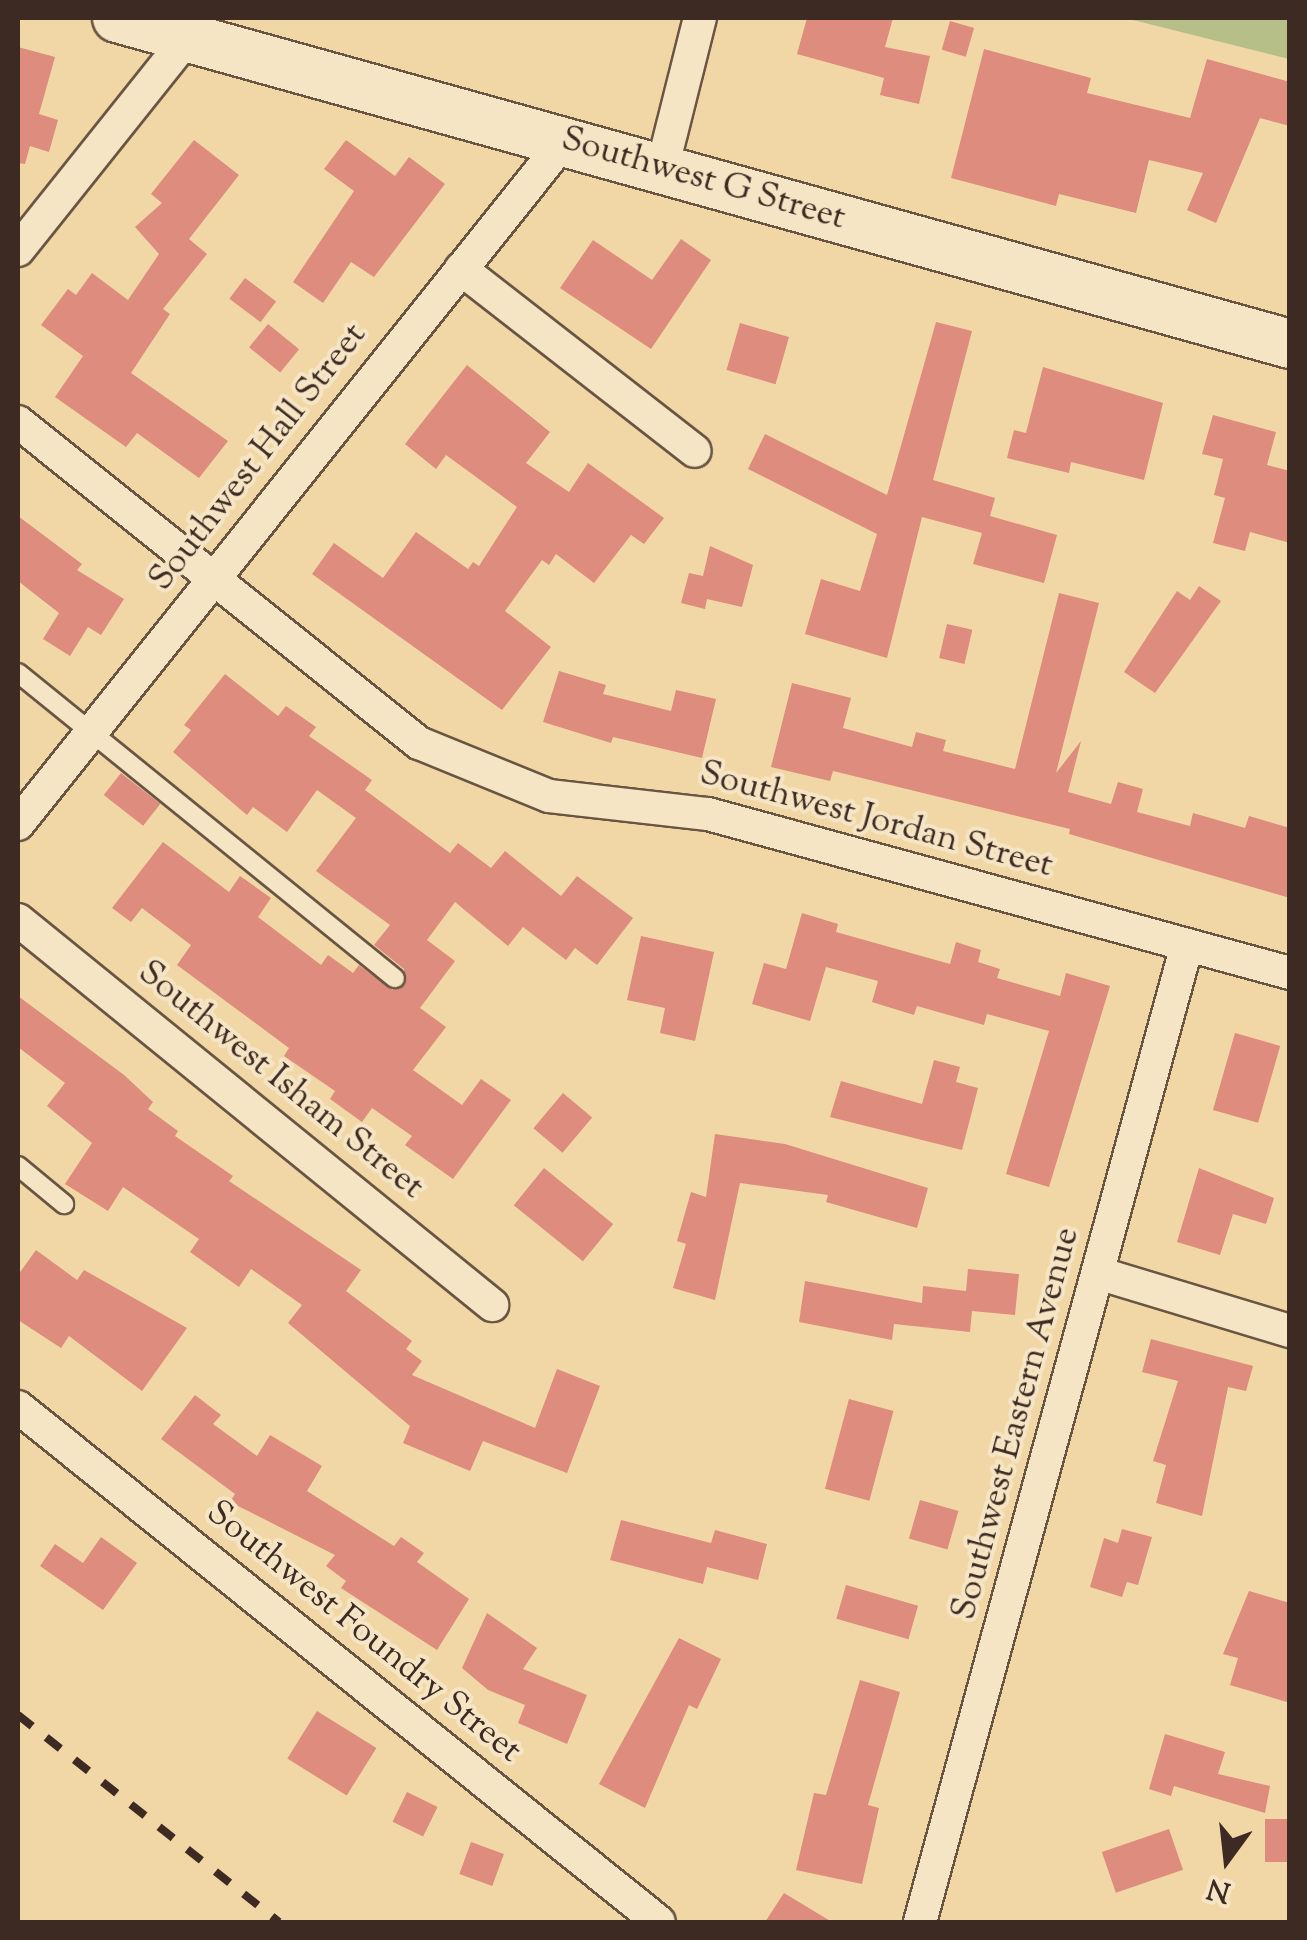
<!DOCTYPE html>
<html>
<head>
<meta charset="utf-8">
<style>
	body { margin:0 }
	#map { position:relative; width:1307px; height:1940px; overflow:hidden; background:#f1d7a6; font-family:"Sorts Mill Goudy",serif }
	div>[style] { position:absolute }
	.green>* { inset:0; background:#b7bf89 }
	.building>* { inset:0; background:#dd8c7d; transform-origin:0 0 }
	.roads { filter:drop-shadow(2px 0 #6a5543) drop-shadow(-2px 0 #6a5543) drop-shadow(0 2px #6a5543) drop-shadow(0 -2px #6a5543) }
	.service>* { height:18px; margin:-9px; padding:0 9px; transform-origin:9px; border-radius:9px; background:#f6e5c5 }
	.minor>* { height:32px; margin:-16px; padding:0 16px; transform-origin:16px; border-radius:16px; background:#f6e5c5 }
	.secondary>* { height:48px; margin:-24px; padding:0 24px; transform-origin:24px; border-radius:24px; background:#f6e5c5 }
	.rail>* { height:8px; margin-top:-4px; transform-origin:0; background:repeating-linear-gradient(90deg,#3d2a22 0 18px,transparent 0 36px) }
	span { translate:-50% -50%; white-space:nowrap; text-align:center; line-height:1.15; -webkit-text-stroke:8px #f6e5c5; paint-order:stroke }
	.street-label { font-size:35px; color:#3d2a22 }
	.frame { position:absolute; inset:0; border:20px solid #3d2a22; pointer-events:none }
	.north { position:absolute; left:1177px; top:1810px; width:100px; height:100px; -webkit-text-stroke:8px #f6e5c5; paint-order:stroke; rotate:195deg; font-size:28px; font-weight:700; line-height:40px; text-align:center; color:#3d2a22 }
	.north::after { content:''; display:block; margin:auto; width:35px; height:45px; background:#3d2a22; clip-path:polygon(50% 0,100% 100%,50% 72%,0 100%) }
</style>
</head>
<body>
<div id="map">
	<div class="green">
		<i style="clip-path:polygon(1125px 18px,1289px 18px,1289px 59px)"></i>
	</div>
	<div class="building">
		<i style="clip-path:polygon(807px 18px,893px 18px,885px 47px,930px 56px,919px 104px,880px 95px,884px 78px,797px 54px)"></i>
		<i style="left:950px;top:21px;width:25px;height:30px;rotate:16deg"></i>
		<i style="clip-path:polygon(18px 47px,55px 57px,39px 114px,58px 120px,49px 152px,30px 146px,25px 164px,18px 163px)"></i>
		<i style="clip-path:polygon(984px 49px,1091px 78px,1087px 93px,1190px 118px,1207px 59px,1290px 82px,1290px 126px,1260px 118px,1216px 223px,1187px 210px,1203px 173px,1149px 160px,1136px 213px,1059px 194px,1056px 206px,951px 178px)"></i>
		<i style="clip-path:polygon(194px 140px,239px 175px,189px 239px,207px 254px,163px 309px,170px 314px,131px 373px,228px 441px,199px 478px,137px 433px,126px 447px,55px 397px,83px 356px,41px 325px,68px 289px,76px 295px,92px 273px,128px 300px,159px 254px,135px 227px,162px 203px,151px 194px)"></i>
		<i style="clip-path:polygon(346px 140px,395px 176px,409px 157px,445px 184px,374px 277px,351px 262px,323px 303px,293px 282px,354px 191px,324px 169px)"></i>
		<i style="clip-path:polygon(681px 239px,711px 260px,651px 349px,560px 288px,593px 240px,652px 280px)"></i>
		<i style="left:245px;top:278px;width:39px;height:26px;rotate:37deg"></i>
		<i style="clip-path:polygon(936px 322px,972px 331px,933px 480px,995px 498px,990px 516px,1057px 535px,1044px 583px,973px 564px,982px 533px,922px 517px,887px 658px,805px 634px,821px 579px,860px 591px,877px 534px,748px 469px,765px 434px,887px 495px)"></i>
		<i style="left:740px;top:323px;width:51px;height:49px;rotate:16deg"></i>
		<i style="left:268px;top:324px;width:40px;height:30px;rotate:39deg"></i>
		<i style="clip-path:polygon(467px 365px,550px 432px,526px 463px,569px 492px,588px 463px,664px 518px,644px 544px,631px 535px,594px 583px,556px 554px,549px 565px,542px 560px,505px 611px,551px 647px,502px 710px,312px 574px,334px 543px,383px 578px,416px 532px,468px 569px,473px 562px,479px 566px,517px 507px,446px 455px,436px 469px,405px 444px)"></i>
		<i style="clip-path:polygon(1043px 367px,1163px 403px,1144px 480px,1071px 462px,1069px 473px,1007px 458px,1014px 430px,1026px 433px)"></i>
		<i style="clip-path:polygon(1213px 415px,1276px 432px,1267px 465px,1290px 471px,1290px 543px,1250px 532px,1245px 551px,1213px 543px,1225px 498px,1214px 495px,1223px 459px,1202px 454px)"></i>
		<i style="clip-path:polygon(18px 516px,82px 564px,77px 570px,124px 599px,101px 635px,88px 627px,70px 656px,43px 639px,59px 613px,18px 581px)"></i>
		<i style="clip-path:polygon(710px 546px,753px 565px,742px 607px,707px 599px,705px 609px,681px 603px,689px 573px,703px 576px)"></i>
		<i style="clip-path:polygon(1199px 586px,1221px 601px,1155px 693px,1124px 672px,1177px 591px,1190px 600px)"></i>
		<i style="clip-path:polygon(1059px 593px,1099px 603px,1056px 773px,1081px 741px,1068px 792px,1111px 804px,1118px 782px,1143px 789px,1137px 812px,1190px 826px,1193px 813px,1245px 828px,1249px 816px,1290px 828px,1290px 898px,1069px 834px,1070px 829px,833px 771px,830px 781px,771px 767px,792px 683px,851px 698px,843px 728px,912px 747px,916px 732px,946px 740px,943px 751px,1015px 769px)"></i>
		<i style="left:947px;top:624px;width:26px;height:35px;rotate:13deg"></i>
		<i style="clip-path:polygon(559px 671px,606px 685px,603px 694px,671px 711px,676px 690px,716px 699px,702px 758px,613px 737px,611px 743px,543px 722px)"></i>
		<i style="clip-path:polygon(225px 674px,278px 716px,286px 706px,316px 727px,309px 736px,372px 780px,365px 790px,450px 853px,458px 843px,491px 868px,505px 851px,561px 896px,577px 876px,633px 918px,597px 965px,575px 948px,566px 960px,523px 927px,508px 946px,455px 902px,427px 940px,455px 961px,420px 1008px,446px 1027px,413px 1070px,462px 1105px,481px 1079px,511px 1100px,453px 1179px,405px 1145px,412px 1136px,372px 1108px,362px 1122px,330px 1099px,335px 1091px,284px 1056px,289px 1048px,177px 965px,191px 945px,142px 908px,131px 922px,112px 908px,163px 842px,229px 892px,240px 876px,271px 898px,258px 917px,321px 965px,328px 955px,353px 973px,359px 965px,392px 990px,405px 985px,404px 969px,374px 945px,390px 925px,316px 871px,356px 818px,317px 790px,287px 832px,253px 807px,247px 815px,173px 752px,191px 730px,184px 725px)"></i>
		<i style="left:121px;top:773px;width:50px;height:28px;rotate:38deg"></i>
		<i style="clip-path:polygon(802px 913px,838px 924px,836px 932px,950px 964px,956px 942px,981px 950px,978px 962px,1000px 969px,997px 978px,1060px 996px,1066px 973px,1110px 986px,1049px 1187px,1006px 1174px,1049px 1031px,987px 1014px,984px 1025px,917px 1006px,914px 1015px,872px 1002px,878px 981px,826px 967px,810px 1021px,752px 1004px,764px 963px,786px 969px)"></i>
		<i style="clip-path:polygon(641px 936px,714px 952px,695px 1041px,660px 1033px,665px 1008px,627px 1000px)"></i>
		<i style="clip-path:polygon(18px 996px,124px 1075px,153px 1102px,148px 1109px,178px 1131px,175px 1136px,233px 1176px,229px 1181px,361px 1270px,346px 1291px,412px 1341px,406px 1349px,422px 1361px,412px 1375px,535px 1428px,557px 1369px,600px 1386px,567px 1473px,483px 1441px,470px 1471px,403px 1443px,410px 1426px,288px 1323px,302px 1305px,251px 1269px,239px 1287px,190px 1252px,199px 1239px,123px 1187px,108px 1211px,65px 1184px,92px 1143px,47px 1106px,65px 1083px,18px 1047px)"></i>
		<i style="left:1235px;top:1033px;width:47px;height:80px;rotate:16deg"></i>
		<i style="clip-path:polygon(934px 1060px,960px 1067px,956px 1082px,978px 1088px,962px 1150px,830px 1117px,841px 1081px,922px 1104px)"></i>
		<i style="left:563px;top:1093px;width:38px;height:46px;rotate:40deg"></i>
		<i style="clip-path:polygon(715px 1134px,785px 1144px,928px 1188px,917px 1228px,826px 1202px,828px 1195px,740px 1183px,715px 1300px,673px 1288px,686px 1244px,677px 1241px,691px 1192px,706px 1197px)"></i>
		<i style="left:544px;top:1168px;width:89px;height:48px;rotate:39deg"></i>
		<i style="clip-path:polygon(1199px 1168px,1274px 1198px,1266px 1224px,1233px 1214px,1220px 1255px,1177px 1242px)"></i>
		<i style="clip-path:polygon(36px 1250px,77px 1280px,84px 1270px,187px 1328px,142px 1391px,69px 1336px,61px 1348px,18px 1320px,18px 1275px)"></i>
		<i style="clip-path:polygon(968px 1269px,1019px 1274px,1015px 1315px,972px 1311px,970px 1332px,894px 1324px,892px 1340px,799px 1322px,805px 1281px,922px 1303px,923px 1286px,966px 1291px)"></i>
		<i style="clip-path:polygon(1151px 1339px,1253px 1366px,1246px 1391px,1228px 1387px,1202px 1516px,1156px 1503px,1166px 1465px,1153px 1461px,1178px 1381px,1142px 1372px)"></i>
		<i style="clip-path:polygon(195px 1395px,221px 1415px,213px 1424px,257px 1456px,270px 1435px,322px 1466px,307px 1491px,394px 1546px,401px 1537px,424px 1553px,417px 1562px,469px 1599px,437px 1650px,341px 1588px,346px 1581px,326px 1566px,335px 1555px,230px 1502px,235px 1494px,161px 1439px)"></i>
		<i style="left:849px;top:1399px;width:46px;height:93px;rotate:15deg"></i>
		<i style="left:920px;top:1500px;width:40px;height:40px;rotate:16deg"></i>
		<i style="clip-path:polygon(621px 1520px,711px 1543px,715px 1530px,767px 1544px,758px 1580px,707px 1567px,703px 1584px,610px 1560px)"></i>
		<i style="clip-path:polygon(1122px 1529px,1152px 1537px,1138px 1585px,1127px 1582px,1122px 1597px,1090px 1587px,1104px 1538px,1118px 1543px)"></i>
		<i style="clip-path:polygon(101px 1537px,137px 1563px,103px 1610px,40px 1566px,55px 1544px,83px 1563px)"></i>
		<i style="left:846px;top:1585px;width:75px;height:35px;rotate:16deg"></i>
		<i style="clip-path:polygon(1249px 1591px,1290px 1603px,1290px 1703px,1230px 1685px,1238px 1658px,1223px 1654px)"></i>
		<i style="clip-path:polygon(487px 1613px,537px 1648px,523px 1669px,587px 1695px,567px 1744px,518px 1723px,525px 1705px,488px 1690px,462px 1668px)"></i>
		<i style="clip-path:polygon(679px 1638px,721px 1659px,697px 1709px,689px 1705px,645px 1808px,599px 1784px)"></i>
		<i style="clip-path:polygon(860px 1680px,900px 1692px,868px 1805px,879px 1808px,862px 1884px,796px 1870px,814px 1793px,826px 1795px)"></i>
		<i style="left:317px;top:1711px;width:70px;height:56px;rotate:32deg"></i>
		<i style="clip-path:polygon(1165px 1734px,1225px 1752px,1218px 1774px,1270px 1786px,1265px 1813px,1174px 1786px,1171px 1796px,1149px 1789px)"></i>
		<i style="left:407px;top:1792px;width:34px;height:33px;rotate:26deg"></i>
		<i style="left:1290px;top:1819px;width:43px;height:25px;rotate:90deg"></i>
		<i style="left:1169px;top:1829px;width:43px;height:71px;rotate:71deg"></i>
		<i style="left:471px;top:1842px;width:35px;height:34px;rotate:20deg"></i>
		<i style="clip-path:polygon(784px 1893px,832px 1922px,765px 1922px)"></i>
	</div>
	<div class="roads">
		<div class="service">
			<i style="left:18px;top:673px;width:485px;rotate:39deg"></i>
			<i style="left:18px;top:1166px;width:60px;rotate:39.6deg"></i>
		</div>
		<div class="minor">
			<i style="left:662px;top:169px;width:156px;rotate:-75.9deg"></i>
			<i style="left:18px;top:250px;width:273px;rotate:-51.4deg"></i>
			<i style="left:461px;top:269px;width:296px;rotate:37.9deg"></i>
			<i style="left:18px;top:422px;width:514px;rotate:38.68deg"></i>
			<i style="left:419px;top:743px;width:140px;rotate:22.2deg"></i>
			<i style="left:549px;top:796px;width:160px;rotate:6.5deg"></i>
			<i style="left:708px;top:814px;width:603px;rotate:15.28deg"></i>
			<i style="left:18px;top:824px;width:874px;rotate:-51.36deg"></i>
			<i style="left:18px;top:920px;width:611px;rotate:39.08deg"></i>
			<i style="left:1101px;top:1274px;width:197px;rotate:16.8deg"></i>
			<i style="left:18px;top:1407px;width:822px;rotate:38.78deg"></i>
			<i style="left:920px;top:1922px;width:1013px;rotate:-74.72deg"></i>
		</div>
		<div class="secondary">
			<i style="left:117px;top:18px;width:1217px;rotate:15.53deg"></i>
		</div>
	</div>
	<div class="rail">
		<i style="left:18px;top:1715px;width:333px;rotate:38.4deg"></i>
	</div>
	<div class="street-label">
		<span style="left:703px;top:180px;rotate:16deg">Southwest G Street</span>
		<span style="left:259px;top:458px;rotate:-52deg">Southwest Hall Street</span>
		<span style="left:876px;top:821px;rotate:15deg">Southwest Jordan Street</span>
		<span style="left:280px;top:1081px;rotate:39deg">Southwest Isham Street</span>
		<span style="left:1017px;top:1424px;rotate:-75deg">Southwest Eastern Avenue</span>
		<span style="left:363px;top:1633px;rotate:39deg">Southwest Foundry Street</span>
	</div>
	<div class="frame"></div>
	<div class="north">N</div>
</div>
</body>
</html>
